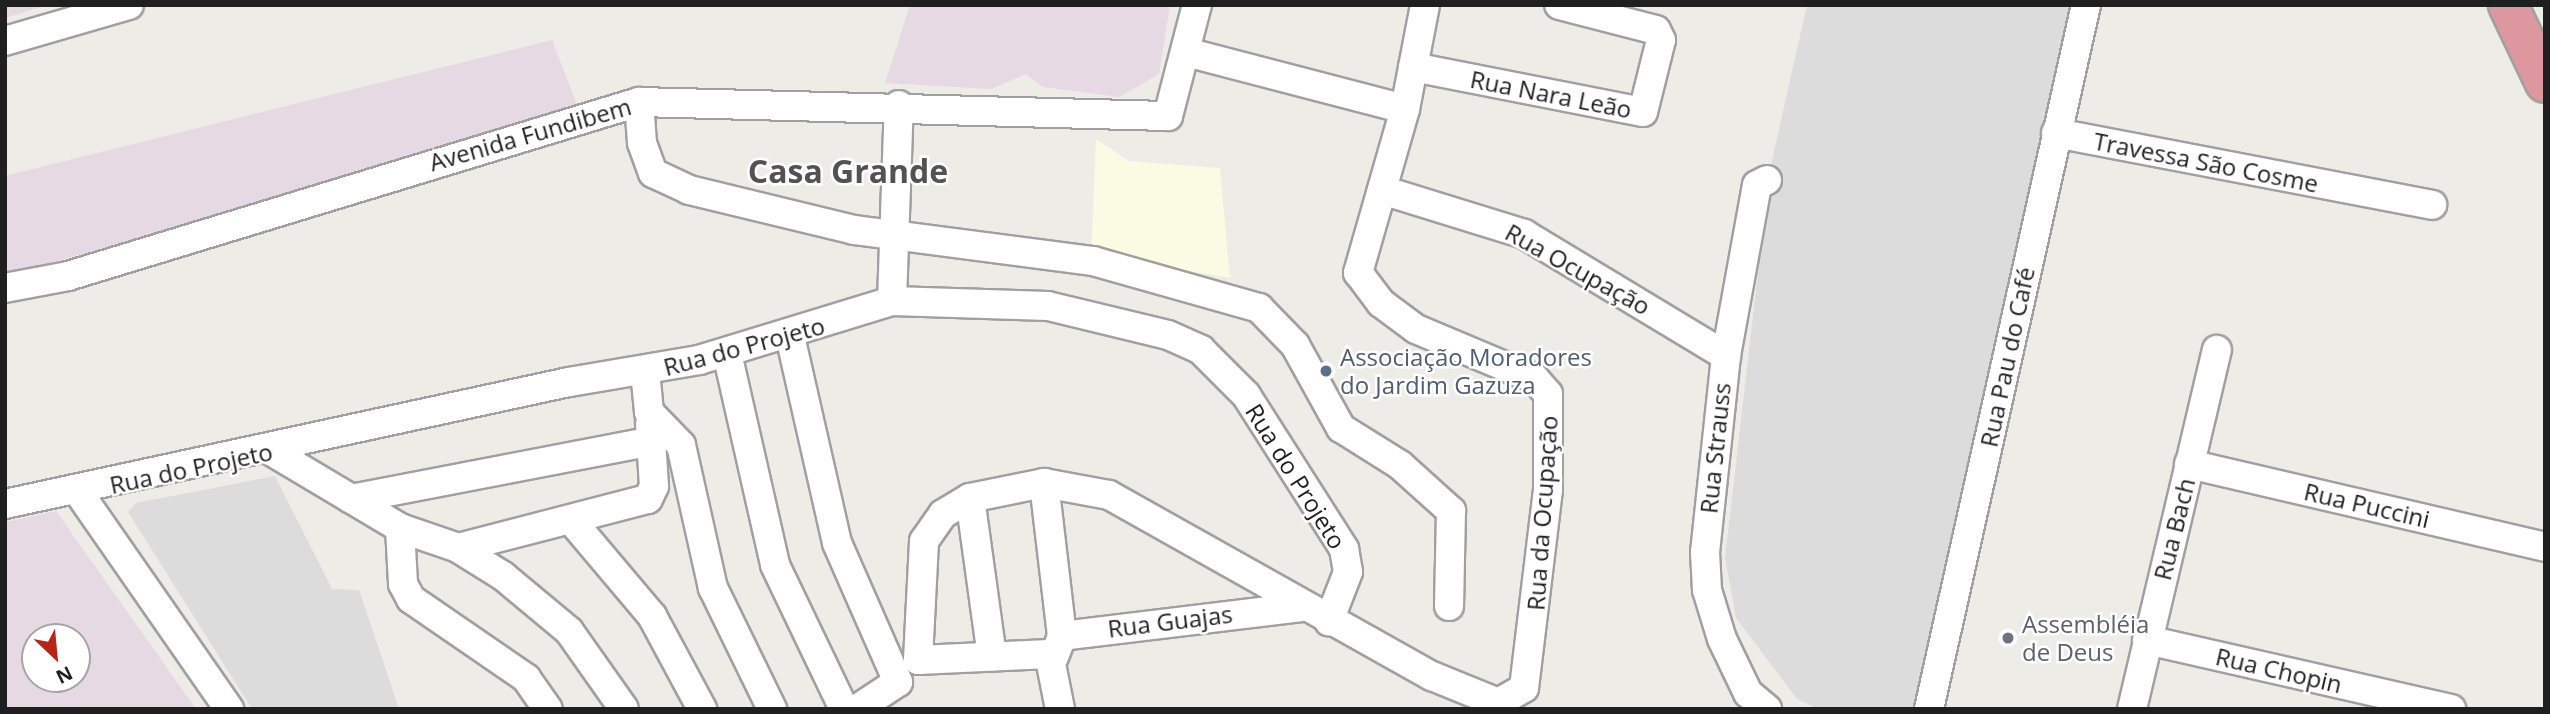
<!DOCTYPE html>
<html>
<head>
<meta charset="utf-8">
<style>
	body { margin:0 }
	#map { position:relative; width:2550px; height:714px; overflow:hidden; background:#eeece6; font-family:"Open Sans",sans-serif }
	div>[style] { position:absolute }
	.residential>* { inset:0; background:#dddcdc }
	.industrial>* { inset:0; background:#e7d9e3 }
	.education>* { inset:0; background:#f9fbe2 }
	.roads { filter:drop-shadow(2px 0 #a0a0a0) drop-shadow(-2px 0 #a0a0a0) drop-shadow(0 2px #a0a0a0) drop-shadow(0 -2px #a0a0a0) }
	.minor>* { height:28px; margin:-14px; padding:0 14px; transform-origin:14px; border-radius:14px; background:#fff }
	.highway>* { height:38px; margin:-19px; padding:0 19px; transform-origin:19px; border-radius:19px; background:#dd979e }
	.dots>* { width:19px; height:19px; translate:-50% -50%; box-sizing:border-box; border:4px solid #fff; border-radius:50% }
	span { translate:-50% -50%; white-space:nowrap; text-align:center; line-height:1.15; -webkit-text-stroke:5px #fff; paint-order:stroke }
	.street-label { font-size:24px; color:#1f1f1f }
	.service-label { font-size:24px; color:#4e5e75 }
	.left { translate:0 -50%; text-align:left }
	.worship-label { font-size:24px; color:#5b616d }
	.district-label { font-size:32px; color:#525252; font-weight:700 }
	.frame { position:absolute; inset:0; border:7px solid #1f1f1f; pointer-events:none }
	.north { position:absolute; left:21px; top:623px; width:70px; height:70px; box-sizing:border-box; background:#fff; border:2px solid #a5a5a5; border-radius:50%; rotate:154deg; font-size:19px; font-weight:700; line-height:28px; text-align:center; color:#1f1f1f }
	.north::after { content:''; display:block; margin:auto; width:24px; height:32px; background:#b72517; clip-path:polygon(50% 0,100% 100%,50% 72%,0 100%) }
</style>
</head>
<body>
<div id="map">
	<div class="residential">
		<i style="clip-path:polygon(1807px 5px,2082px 5px,1937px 709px,1818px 709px,1797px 699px,1736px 618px,1725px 558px,1770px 169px)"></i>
		<i style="clip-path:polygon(275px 476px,332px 589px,359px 590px,399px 709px,252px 709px,128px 512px,136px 503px)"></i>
	</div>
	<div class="industrial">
		<i style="clip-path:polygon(5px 5px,48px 5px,5px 18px)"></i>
		<i style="clip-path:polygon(910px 5px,1170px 5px,1159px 74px,1119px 97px,1043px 87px,1026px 74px,991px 89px,885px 83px)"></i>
		<i style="clip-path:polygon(552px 40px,579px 110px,5px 276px,5px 176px)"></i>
		<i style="clip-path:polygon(evenodd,56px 511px,196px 709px,5px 709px,5px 522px,56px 511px,35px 637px,77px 637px,77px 679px,35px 679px,35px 637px)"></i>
	</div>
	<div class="education">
		<i style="clip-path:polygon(1096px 139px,1129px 161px,1220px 168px,1230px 278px,1091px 254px)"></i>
	</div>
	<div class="roads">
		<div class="minor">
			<i style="left:5px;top:41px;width:129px;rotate:-16.2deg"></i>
			<i style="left:1186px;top:52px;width:226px;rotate:14.6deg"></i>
			<i style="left:1413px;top:67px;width:234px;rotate:11.1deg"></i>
			<i style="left:1643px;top:112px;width:74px;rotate:-76deg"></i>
			<i style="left:1661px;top:40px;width:11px;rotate:-117deg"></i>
			<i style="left:1656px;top:30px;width:100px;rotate:-165.5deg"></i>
			<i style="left:639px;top:102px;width:41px;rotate:85.8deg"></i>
			<i style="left:642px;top:143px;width:32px;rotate:70deg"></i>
			<i style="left:653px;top:173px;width:40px;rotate:25deg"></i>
			<i style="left:689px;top:190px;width:170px;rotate:13.6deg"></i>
			<i style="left:854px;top:230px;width:241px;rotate:7.4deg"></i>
			<i style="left:1093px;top:261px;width:173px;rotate:15.8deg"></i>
			<i style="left:1259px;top:308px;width:52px;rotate:45.8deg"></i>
			<i style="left:1295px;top:345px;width:95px;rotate:61deg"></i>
			<i style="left:1341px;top:428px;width:70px;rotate:32.1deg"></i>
			<i style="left:1400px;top:465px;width:69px;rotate:42deg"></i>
			<i style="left:1451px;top:511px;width:95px;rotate:91.2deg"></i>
			<i style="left:2056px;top:133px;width:383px;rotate:10.8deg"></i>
			<i style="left:1767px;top:180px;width:11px;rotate:153deg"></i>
			<i style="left:1757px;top:185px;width:174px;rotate:100.3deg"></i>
			<i style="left:1726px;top:356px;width:197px;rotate:96.1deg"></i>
			<i style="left:1705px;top:552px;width:38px;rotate:87deg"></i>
			<i style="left:1707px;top:590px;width:51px;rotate:73deg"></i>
			<i style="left:1722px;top:639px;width:60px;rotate:64.3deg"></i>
			<i style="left:1748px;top:693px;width:25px;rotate:40deg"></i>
			<i style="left:1382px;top:190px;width:149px;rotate:17.2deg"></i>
			<i style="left:1524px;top:234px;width:236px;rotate:31.1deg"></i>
			<i style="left:5px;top:288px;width:64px;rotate:-10.8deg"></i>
			<i style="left:68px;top:276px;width:597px;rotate:-16.95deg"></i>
			<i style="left:639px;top:102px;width:529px;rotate:1.52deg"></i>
			<i style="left:1168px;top:116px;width:115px;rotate:-75.4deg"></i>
			<i style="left:892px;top:301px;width:196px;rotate:-88deg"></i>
			<i style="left:790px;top:336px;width:212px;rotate:77.2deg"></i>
			<i style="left:837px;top:543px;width:152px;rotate:66.3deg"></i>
			<i style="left:898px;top:682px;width:49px;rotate:146.6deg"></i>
			<i style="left:727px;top:353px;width:217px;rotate:77.2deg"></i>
			<i style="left:775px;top:565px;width:160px;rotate:64.4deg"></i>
			<i style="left:645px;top:371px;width:41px;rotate:84.4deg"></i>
			<i style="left:649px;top:412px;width:46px;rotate:45.9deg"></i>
			<i style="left:681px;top:445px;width:147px;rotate:77.4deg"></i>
			<i style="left:713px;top:588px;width:135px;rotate:64deg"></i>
			<i style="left:271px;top:451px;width:150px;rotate:30.8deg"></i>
			<i style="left:400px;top:528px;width:61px;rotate:19deg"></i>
			<i style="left:458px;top:548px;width:53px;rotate:31.9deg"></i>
			<i style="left:503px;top:576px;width:86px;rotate:39.8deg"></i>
			<i style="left:569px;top:631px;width:95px;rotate:54.8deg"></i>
			<i style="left:2189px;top:464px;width:366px;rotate:13.1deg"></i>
			<i style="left:1044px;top:483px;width:154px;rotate:83.3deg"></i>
			<i style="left:79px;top:493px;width:263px;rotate:55.2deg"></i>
			<i style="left:970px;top:498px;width:160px;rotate:82.1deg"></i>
			<i style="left:351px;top:499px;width:306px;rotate:-10.9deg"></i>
			<i style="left:5px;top:504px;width:577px;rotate:-12.21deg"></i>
			<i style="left:569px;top:382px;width:132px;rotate:-9.6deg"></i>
			<i style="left:699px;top:360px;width:202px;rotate:-17deg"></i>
			<i style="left:892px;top:301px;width:156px;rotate:1.8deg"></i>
			<i style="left:1048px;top:306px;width:123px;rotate:13.6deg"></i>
			<i style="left:1168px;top:335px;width:36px;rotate:24deg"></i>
			<i style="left:1201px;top:350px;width:64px;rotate:45deg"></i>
			<i style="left:1246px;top:395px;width:183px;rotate:57.5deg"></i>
			<i style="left:1344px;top:549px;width:23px;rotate:80deg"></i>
			<i style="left:1348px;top:572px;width:53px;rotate:111.2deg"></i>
			<i style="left:571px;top:520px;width:126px;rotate:49.8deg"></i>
			<i style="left:652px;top:616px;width:106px;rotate:61.7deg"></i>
			<i style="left:400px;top:528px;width:56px;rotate:86.9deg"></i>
			<i style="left:403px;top:584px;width:17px;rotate:62deg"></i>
			<i style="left:411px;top:599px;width:140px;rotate:34.5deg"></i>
			<i style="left:526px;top:678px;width:38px;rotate:55deg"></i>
			<i style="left:458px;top:548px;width:196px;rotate:-14.5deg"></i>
			<i style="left:648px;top:499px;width:14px;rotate:-65deg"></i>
			<i style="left:654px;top:486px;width:62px;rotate:-93.7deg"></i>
			<i style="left:2147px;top:640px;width:312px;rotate:12.8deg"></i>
			<i style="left:1054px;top:657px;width:22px;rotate:-69deg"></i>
			<i style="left:1062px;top:636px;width:240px;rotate:-6.9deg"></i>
			<i style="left:1060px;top:709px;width:56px;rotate:-101.3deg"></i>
			<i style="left:1049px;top:654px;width:131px;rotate:177.4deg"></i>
			<i style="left:918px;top:660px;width:119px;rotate:-87.1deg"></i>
			<i style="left:924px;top:541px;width:33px;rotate:-55deg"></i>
			<i style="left:943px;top:514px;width:31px;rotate:-31deg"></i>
			<i style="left:970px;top:498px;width:76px;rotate:-11.5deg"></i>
			<i style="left:1044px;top:483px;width:66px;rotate:10.5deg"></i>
			<i style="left:1109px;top:495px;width:370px;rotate:29.3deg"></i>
			<i style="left:1432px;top:676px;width:71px;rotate:22.2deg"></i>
			<i style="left:1498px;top:703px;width:30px;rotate:-30deg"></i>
			<i style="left:1524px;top:688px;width:199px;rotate:-83.1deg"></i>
			<i style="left:1548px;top:490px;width:96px;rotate:-90deg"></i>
			<i style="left:1548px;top:394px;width:20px;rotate:-131deg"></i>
			<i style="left:1535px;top:379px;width:129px;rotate:-157.2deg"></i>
			<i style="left:1416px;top:329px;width:44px;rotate:-143.4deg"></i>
			<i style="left:1381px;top:303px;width:38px;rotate:-127deg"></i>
			<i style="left:1358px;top:273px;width:171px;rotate:-74deg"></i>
			<i style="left:1405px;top:109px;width:106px;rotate:-79.1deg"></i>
			<i style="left:1929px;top:709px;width:721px;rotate:-77.43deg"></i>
			<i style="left:2132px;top:709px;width:369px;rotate:-76.7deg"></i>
		</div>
		<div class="highway">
			<i style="left:2508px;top:5px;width:86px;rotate:64.6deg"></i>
		</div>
	</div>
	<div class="dots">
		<i style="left:1326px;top:371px;background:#5c6f8a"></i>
		<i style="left:2008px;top:638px;background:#6b7280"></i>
	</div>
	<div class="street-label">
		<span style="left:1551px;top:94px;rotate:11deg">Rua Nara Leão</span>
		<span style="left:530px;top:134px;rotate:-16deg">Avenida Fundibem</span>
		<span style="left:2206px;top:162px;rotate:11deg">Travessa São Cosme</span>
		<span style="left:1578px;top:269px;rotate:29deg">Rua Ocupação</span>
		<span style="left:744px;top:346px;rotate:-15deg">Rua do Projeto</span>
		<span style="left:2007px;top:357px;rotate:-78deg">Rua Pau do Café</span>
		<span style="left:1715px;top:448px;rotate:-84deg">Rua Strauss</span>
		<span style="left:191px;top:468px;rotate:-12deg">Rua do Projeto</span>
		<span style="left:1296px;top:476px;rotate:58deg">Rua do Projeto</span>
		<span style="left:2367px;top:505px;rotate:13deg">Rua Puccini</span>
		<span style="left:1542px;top:513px;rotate:-86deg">Rua da Ocupação</span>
		<span style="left:2174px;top:529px;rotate:-76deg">Rua Bach</span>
		<span style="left:1170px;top:621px;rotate:-7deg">Rua Guajas</span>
		<span style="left:2279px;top:670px;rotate:13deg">Rua Chopin</span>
	</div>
	<div class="service-label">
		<span class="left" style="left:1340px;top:371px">Associação Moradores<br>do Jardim Gazuza</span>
	</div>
	<div class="worship-label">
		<span class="left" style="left:2022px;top:638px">Assembléia<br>de Deus</span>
	</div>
	<div class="district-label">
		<span style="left:848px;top:171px">Casa Grande</span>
	</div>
	<div class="frame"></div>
	<div class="north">N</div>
</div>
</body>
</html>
